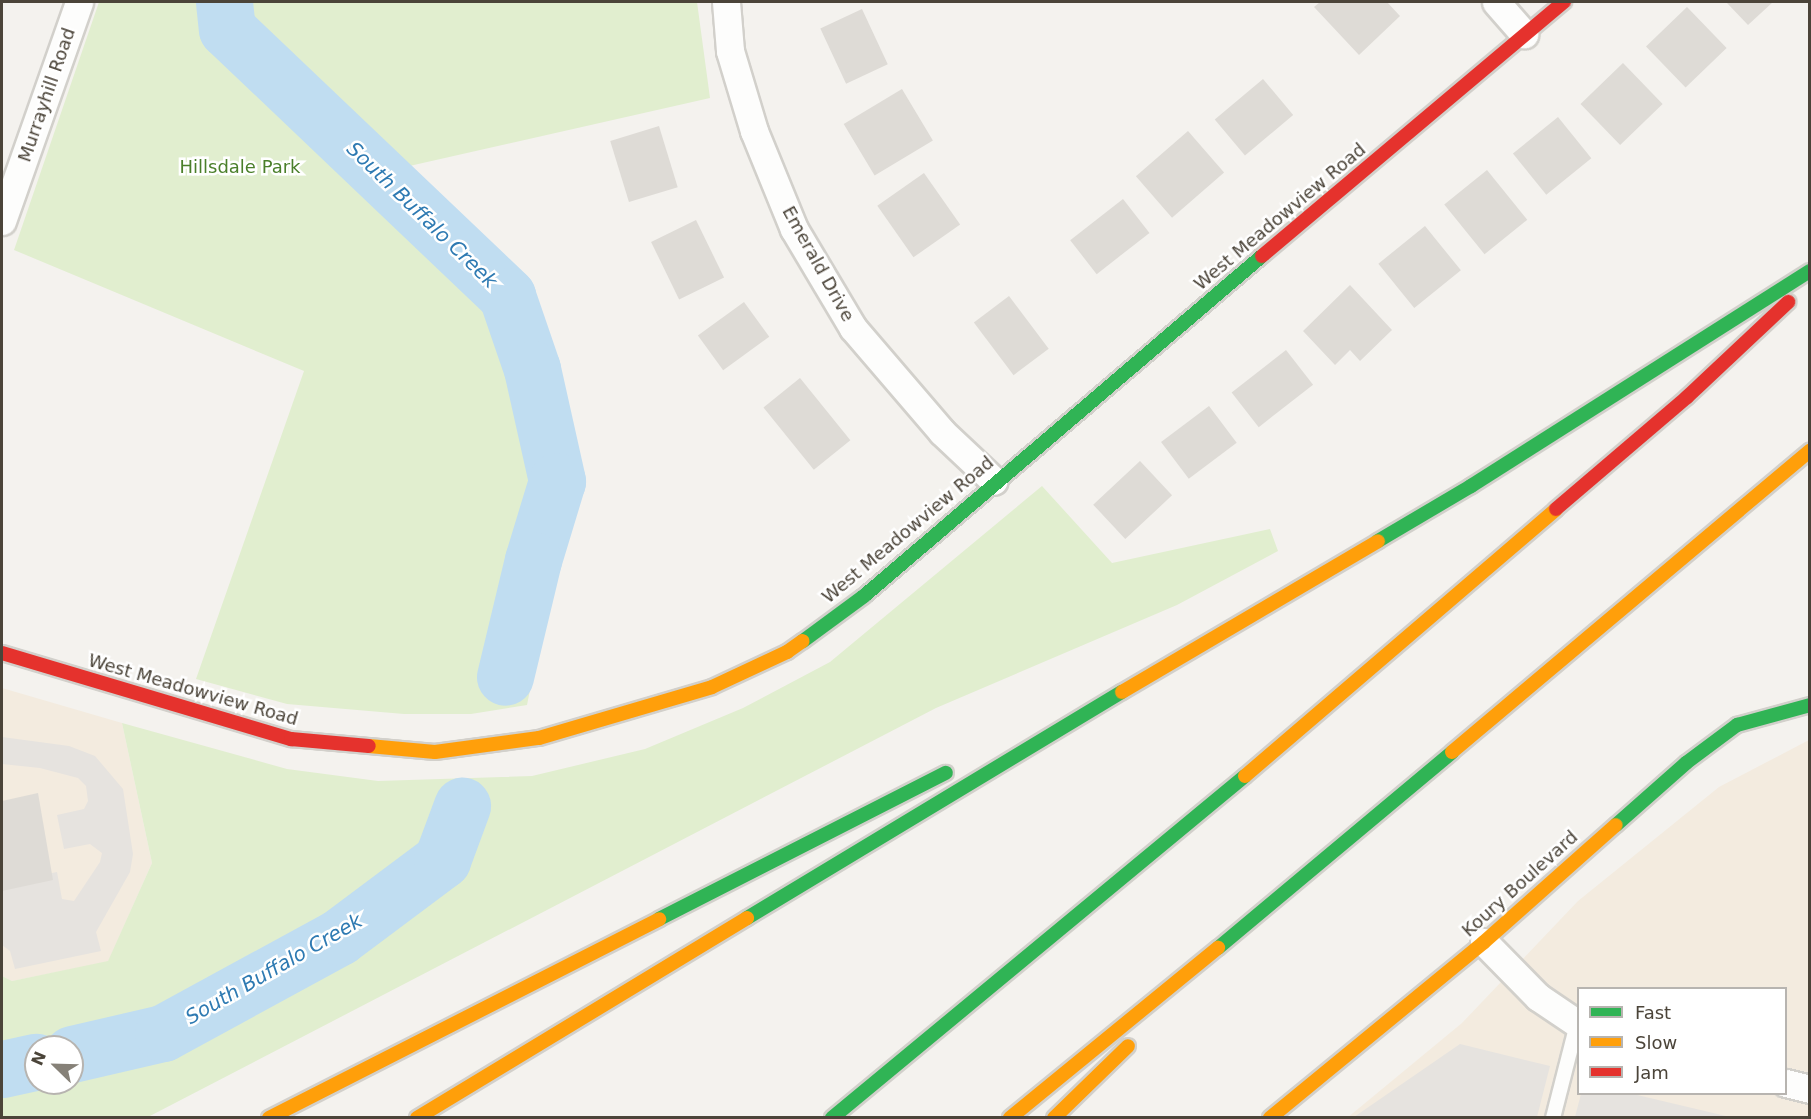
<!DOCTYPE html>
<html>
<head>
<meta charset="utf-8">
<style>
	body { margin:0 }
	#map { position:relative; width:1811px; height:1119px; overflow:hidden; background:#f4f2ee; font-family:"DejaVu Sans",sans-serif }
	div>[style] { position:absolute }
	.commercial>* { inset:0; background:#f3ebdf }
	.green>* { inset:0; background:#e1eecf }
	.parking>* { inset:0; background:#e6e3df }
	.river>* { height:57px; margin:-28.5px; padding:0 28.5px; transform-origin:28.5px; border-radius:28.5px; background:#c0ddf1 }
	.building>* { inset:0; background:#dedbd6; transform-origin:0 0 }
	.roads { filter:drop-shadow(2px 0 #d2d0cb) drop-shadow(-2px 0 #d2d0cb) drop-shadow(0 2px #d2d0cb) drop-shadow(0 -2px #d2d0cb) }
	.lane>* { height:14px; margin:-7px; padding:0 7px; transform-origin:7px; border-radius:7px; background:#fdfdfc }
	.street>* { height:27px; margin:-13.5px; padding:0 13.5px; transform-origin:13.5px; border-radius:13.5px; background:#fdfdfc }
	.fast>* { height:14px; margin:-7px; padding:0 7px; transform-origin:7px; border-radius:7px; background:#30b455 }
	.slow>* { height:14px; margin:-7px; padding:0 7px; transform-origin:7px; border-radius:7px; background:#ff9f0a }
	.jam>* { height:14px; margin:-7px; padding:0 7px; transform-origin:7px; border-radius:7px; background:#e5322d }
	span { translate:-50% -50%; white-space:nowrap; text-align:center; line-height:1.15; -webkit-text-stroke:5px #fff; paint-order:stroke }
	.street-label { font-size:18px; color:#4b4439 }
	.park-label { font-size:18px; color:#4a7f2a }
	.water-label { font-size:20px; color:#2e7ab2; font-style:italic }
	.frame { position:absolute; inset:0; border:3px solid #4b4439; pointer-events:none }
	.legend { position:absolute; left:1577px; top:987px; width:210px; height:108px; box-sizing:border-box; background:#fff; border:2px solid #b7b4b0; margin:0; padding:8px 10px; list-style:none; font-size:18px; color:#4b4439 }
	.legend li { display:flex; align-items:center; gap:12px; height:30px }
	.legend b { width:30px; border:2px solid #b7b4b0 }
	.north { position:absolute; left:24px; top:1035px; width:60px; height:60px; box-sizing:border-box; background:#fff; border:2px solid #b7b4b0; border-radius:50%; rotate:293deg; font-size:16px; font-weight:700; line-height:24px; text-align:center; color:#4b4439 }
	.north::after { content:''; display:block; margin:auto; width:21px; height:27px; background:#868178; clip-path:polygon(50% 0,100% 100%,50% 72%,0 100%) }
</style>
</head>
<body>
<div id="map">
	<div class="commercial">
		<i style="clip-path:polygon(2px 688px,122px 723px,152px 863px,108px 962px,12px 981px,2px 976px)"></i>
		<i style="clip-path:polygon(evenodd,1809px 740px,1809px 1117px,1347px 1118px,1462px 1023px,1578px 901px,1719px 787px,1809px 740px,1578px 988px,1786px 988px,1786px 1094px,1578px 1094px,1578px 988px)"></i>
	</div>
	<div class="green">
		<i style="clip-path:polygon(99px 2px,697px 2px,710px 98px,405px 167px,517px 280px,560px 391px,571px 484px,527px 705px,471px 714px,404px 714px,287px 704px,196px 679px,304px 371px,14px 250px)"></i>
		<i style="clip-path:polygon(evenodd,1042px 486px,1112px 563px,1270px 529px,1278px 551px,1177px 605px,936px 708px,148px 1117px,2px 1117px,2px 976px,12px 981px,108px 961px,152px 863px,122px 723px,287px 769px,378px 781px,532px 776px,645px 749px,743px 708px,830px 662px,1042px 486px,36px 1047px,72px 1047px,72px 1083px,36px 1083px,36px 1047px)"></i>
	</div>
	<div class="parking">
		<i style="clip-path:polygon(2px 737px,69px 746px,95px 756px,123px 789px,133px 854px,130px 872px,96px 932px,101px 951px,15px 969px,10px 951px,2px 945px,2px 883px,57px 872px,62px 899px,74px 901px,100px 862px,102px 853px,90px 844px,64px 849px,57px 815px,84px 809px,88px 801px,86px 786px,78px 778px,40px 768px,2px 764px)"></i>
		<i style="clip-path:polygon(1460px 1044px,1550px 1066px,1537px 1117px,1354px 1117px)"></i>
		<i style="clip-path:polygon(1581px 1094px,1633px 1094px,1730px 1117px,1575px 1117px)"></i>
	</div>
	<div class="river">
		<i style="left:224px;top:2px;width:27px;rotate:84deg"></i>
		<i style="left:227px;top:29px;width:387px;rotate:43.6deg"></i>
		<i style="left:507px;top:296px;width:77px;rotate:71.1deg"></i>
		<i style="left:532px;top:369px;width:115px;rotate:77.4deg"></i>
		<i style="left:557px;top:481px;width:83px;rotate:106.9deg"></i>
		<i style="left:533px;top:560px;width:120px;rotate:103.5deg"></i>
		<i style="left:72px;top:1054px;width:93px;rotate:-13deg"></i>
		<i style="left:163px;top:1033px;width:200px;rotate:-28.6deg"></i>
		<i style="left:339px;top:937px;width:129px;rotate:-36.8deg"></i>
		<i style="left:442px;top:860px;width:58px;rotate:-69.7deg"></i>
		<i style="left:2px;top:1069px;width:35px;rotate:-12deg"></i>
	</div>
	<div class="building">
		<i style="clip-path:polygon(1320px 2px,1387px 2px,1400px 16px,1359px 55px,1314px 7px)"></i>
		<i style="clip-path:polygon(1726px 2px,1773px 2px,1748px 25px)"></i>
		<i style="left:1687px;top:7px;width:57px;height:57px;rotate:46deg"></i>
		<i style="left:862px;top:9px;width:61px;height:46px;rotate:65deg"></i>
		<i style="left:1623px;top:63px;width:57px;height:59px;rotate:46deg"></i>
		<i style="left:1263px;top:79px;width:47px;height:63px;rotate:50deg"></i>
		<i style="left:902px;top:89px;width:60px;height:68px;rotate:59deg"></i>
		<i style="left:1558px;top:117px;width:53px;height:58px;rotate:51deg"></i>
		<i style="left:659px;top:126px;width:64px;height:51px;rotate:73deg"></i>
		<i style="left:1188px;top:131px;width:55px;height:69px;rotate:49deg"></i>
		<i style="left:1487px;top:170px;width:64px;height:55px;rotate:51deg"></i>
		<i style="left:924px;top:173px;width:63px;height:57px;rotate:55deg"></i>
		<i style="left:1123px;top:199px;width:43px;height:67px;rotate:52deg"></i>
		<i style="left:696px;top:220px;width:64px;height:50px;rotate:64deg"></i>
		<i style="left:1425px;top:226px;width:57px;height:60px;rotate:51deg"></i>
		<i style="clip-path:polygon(1350px 285px,1392px 330px,1360px 361px,1350px 350px,1335px 365px,1303px 331px)"></i>
		<i style="left:1009px;top:296px;width:66px;height:44px;rotate:53deg"></i>
		<i style="left:744px;top:302px;width:43px;height:57px;rotate:54deg"></i>
		<i style="left:1286px;top:350px;width:44px;height:69px;rotate:52deg"></i>
		<i style="left:800px;top:378px;width:80px;height:47px;rotate:51deg"></i>
		<i style="left:1209px;top:406px;width:46px;height:60px;rotate:53deg"></i>
		<i style="left:1140px;top:461px;width:47px;height:64px;rotate:47deg"></i>
		<i style="clip-path:polygon(38px 793px,53px 880px,2px 891px,2px 801px)"></i>
	</div>
	<div class="roads">
		<div class="lane">
			<i style="left:1553px;top:1118px;width:97px;rotate:-75.7deg"></i>
		</div>
		<div class="street">
			<i style="left:726px;top:2px;width:49px;rotate:85.3deg"></i>
			<i style="left:730px;top:51px;width:84px;rotate:73.3deg"></i>
			<i style="left:754px;top:131px;width:106px;rotate:67.8deg"></i>
			<i style="left:794px;top:229px;width:115px;rotate:59.2deg"></i>
			<i style="left:853px;top:328px;width:137px;rotate:49.4deg"></i>
			<i style="left:942px;top:432px;width:71px;rotate:43.3deg"></i>
			<i style="left:1496px;top:2px;width:43px;rotate:48.8deg"></i>
			<i style="left:2px;top:221px;width:232px;rotate:-70.6deg"></i>
			<i style="left:1484px;top:942px;width:77px;rotate:45.5deg"></i>
			<i style="left:1538px;top:997px;width:48px;rotate:34deg"></i>
			<i style="left:1786px;top:1083px;width:25px;rotate:14deg"></i>
		</div>
		<div class="fast">
			<i style="left:1378px;top:541px;width:108px;rotate:-30.6deg"></i>
			<i style="left:1471px;top:486px;width:401px;rotate:-32.4deg"></i>
			<i style="left:803px;top:641px;width:76px;rotate:-36.4deg"></i>
			<i style="left:864px;top:596px;width:523px;rotate:-40.51deg"></i>
			<i style="left:1616px;top:825px;width:94px;rotate:-41.5deg"></i>
			<i style="left:1686px;top:763px;width:64px;rotate:-36.7deg"></i>
			<i style="left:1737px;top:725px;width:76px;rotate:-15.3deg"></i>
			<i style="left:747px;top:918px;width:438px;rotate:-31.1deg"></i>
			<i style="left:659px;top:919px;width:322px;rotate:-27deg"></i>
			<i style="left:1218px;top:948px;width:305px;rotate:-39.9deg"></i>
			<i style="left:832px;top:1118px;width:536px;rotate:-39.63deg"></i>
		</div>
		<div class="slow">
			<i style="left:1122px;top:692px;width:297px;rotate:-30.5deg"></i>
			<i style="left:369px;top:746px;width:66px;rotate:5.2deg"></i>
			<i style="left:435px;top:752px;width:105px;rotate:-7.7deg"></i>
			<i style="left:539px;top:738px;width:180px;rotate:-16.4deg"></i>
			<i style="left:712px;top:687px;width:83px;rotate:-25deg"></i>
			<i style="left:787px;top:652px;width:19px;rotate:-35deg"></i>
			<i style="left:1452px;top:752px;width:468px;rotate:-40.1deg"></i>
			<i style="left:1245px;top:776px;width:410px;rotate:-40.6deg"></i>
			<i style="left:269px;top:1118px;width:438px;rotate:-27deg"></i>
			<i style="left:417px;top:1118px;width:386px;rotate:-31.2deg"></i>
			<i style="left:1010px;top:1118px;width:269px;rotate:-39.3deg"></i>
			<i style="left:1054px;top:1118px;width:103px;rotate:-44.2deg"></i>
			<i style="left:1270px;top:1118px;width:277px;rotate:-39.4deg"></i>
			<i style="left:1484px;top:942px;width:176px;rotate:-41.6deg"></i>
		</div>
		<div class="jam">
			<i style="left:1262px;top:256px;width:395px;rotate:-40.1deg"></i>
			<i style="left:1556px;top:509px;width:172px;rotate:-40.5deg"></i>
			<i style="left:1687px;top:397px;width:139px;rotate:-43.2deg"></i>
			<i style="left:2px;top:653px;width:302px;rotate:16.6deg"></i>
			<i style="left:291px;top:739px;width:78px;rotate:5.1deg"></i>
		</div>
	</div>
	<div class="street-label">
		<span style="left:47px;top:95px;rotate:-71deg">Murrayhill Road</span>
		<span style="left:1280px;top:217px;rotate:-40deg">West Meadowview Road</span>
		<span style="left:818px;top:264px;rotate:61deg">Emerald Drive</span>
		<span style="left:908px;top:530px;rotate:-40deg">West Meadowview Road</span>
		<span style="left:193px;top:690px;rotate:16deg">West Meadowview Road</span>
		<span style="left:1520px;top:884px;rotate:-42deg">Koury Boulevard</span>
	</div>
	<div class="park-label">
		<span style="left:240px;top:167px">Hillsdale Park</span>
	</div>
	<div class="water-label">
		<span style="left:422px;top:215px;rotate:44deg">South Buffalo Creek</span>
		<span style="left:274px;top:969px;rotate:-30deg">South Buffalo Creek</span>
	</div>
	<div class="frame"></div>
	<ul class="legend">
	<li><b style="height:8px;background:#30b455"></b>Fast</li>
	<li><b style="height:8px;background:#ff9f0a"></b>Slow</li>
	<li><b style="height:8px;background:#e5322d"></b>Jam</li>
	</ul>
	<div class="north">N</div>
</div>
</body>
</html>
